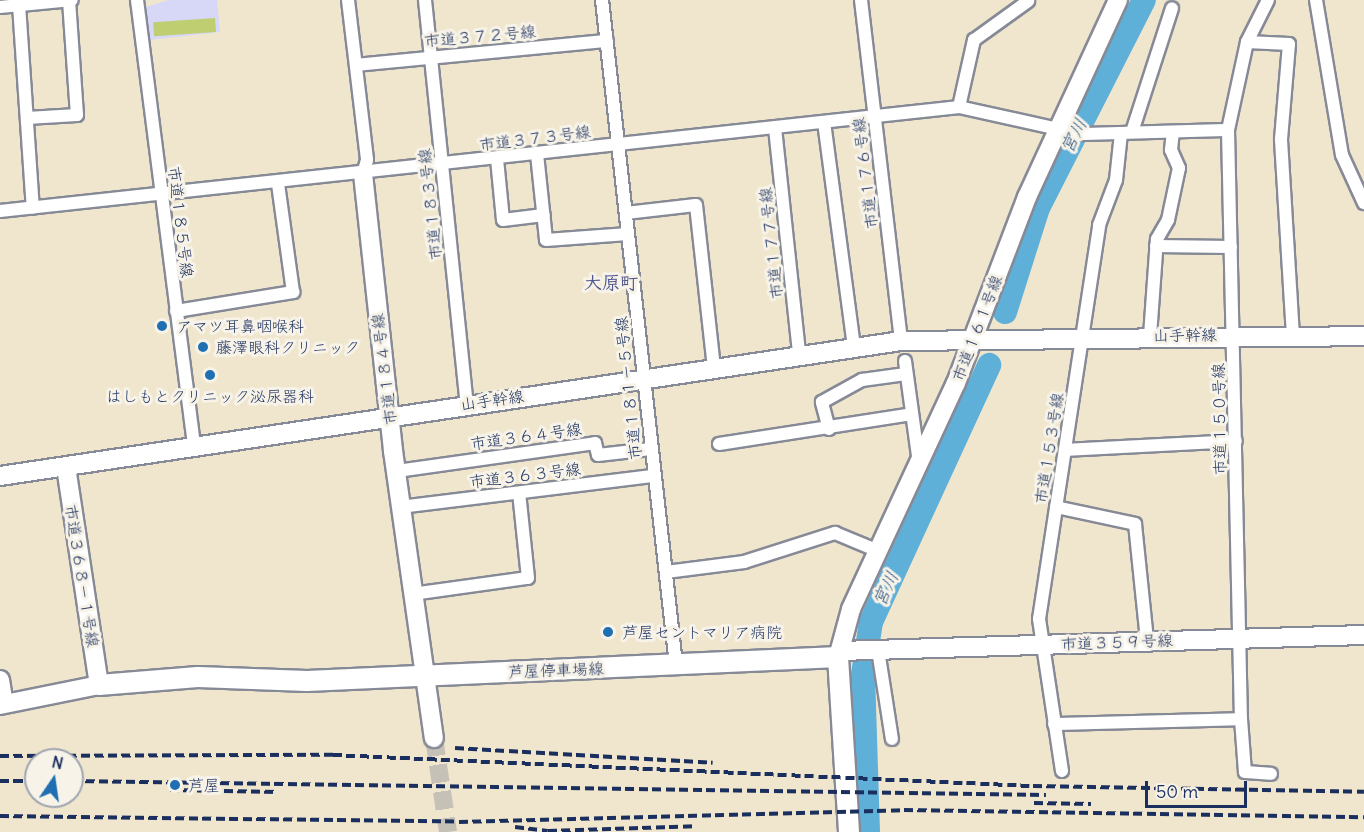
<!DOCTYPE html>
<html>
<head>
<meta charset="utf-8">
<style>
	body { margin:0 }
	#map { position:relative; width:1364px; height:832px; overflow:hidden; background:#f0e6cd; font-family:Delius,"Klee One",sans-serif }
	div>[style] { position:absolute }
	.built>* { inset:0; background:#d7d7f8 }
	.green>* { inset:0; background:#bece71; transform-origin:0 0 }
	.river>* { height:24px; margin:-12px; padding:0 12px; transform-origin:12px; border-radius:12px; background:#5eb0d9 }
	.secondary-tunnel>* { height:18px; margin-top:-9px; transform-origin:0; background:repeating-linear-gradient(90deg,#c5c1b7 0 18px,transparent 0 27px) }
	.roads { filter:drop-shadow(2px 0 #868a96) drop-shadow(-2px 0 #868a96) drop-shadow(0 2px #868a96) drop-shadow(0 -2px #868a96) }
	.street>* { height:12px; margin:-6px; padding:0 6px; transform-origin:6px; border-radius:6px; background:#fff }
	.secondary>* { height:18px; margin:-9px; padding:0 9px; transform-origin:9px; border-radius:9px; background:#fff }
	.primary>* { height:20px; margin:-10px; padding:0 10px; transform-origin:10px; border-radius:10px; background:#fff }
	.rail>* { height:4px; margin-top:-2px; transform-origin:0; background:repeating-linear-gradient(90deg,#1b2f5e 0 9px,transparent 0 13.5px) }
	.dots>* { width:16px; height:16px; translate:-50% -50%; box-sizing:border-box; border:3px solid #f7f3e8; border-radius:50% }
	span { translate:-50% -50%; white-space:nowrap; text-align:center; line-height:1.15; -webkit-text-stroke:6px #f7f3e8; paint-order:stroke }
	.street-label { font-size:16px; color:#1b2f5e }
	.poi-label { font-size:16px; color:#1b2f5e }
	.left { translate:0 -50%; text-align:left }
	.water-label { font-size:18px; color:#2f5683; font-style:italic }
	.neighbourhood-label { font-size:18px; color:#51588f; font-weight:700 }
	.north { position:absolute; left:24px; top:748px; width:60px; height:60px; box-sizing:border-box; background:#f7f3e8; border:2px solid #9fa5b1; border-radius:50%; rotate:13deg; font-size:16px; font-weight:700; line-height:24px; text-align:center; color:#1b2f5e }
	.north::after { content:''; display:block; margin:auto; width:21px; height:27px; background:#1f6fb2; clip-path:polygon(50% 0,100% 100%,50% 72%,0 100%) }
	.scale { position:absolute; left:1145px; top:781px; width:102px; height:27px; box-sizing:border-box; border:3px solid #1b2f5e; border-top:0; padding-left:8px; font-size:18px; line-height:21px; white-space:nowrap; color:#1b2f5e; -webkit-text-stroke:4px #f7f3e8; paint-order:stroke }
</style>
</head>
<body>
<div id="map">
	<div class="built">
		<i style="clip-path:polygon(169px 0,217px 0,220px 32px,149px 40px,145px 7px)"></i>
	</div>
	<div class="green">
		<i style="left:215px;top:18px;width:14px;height:62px;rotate:86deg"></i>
	</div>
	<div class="river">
		<i style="left:1005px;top:312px;width:109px;rotate:-72.4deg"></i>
		<i style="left:1038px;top:208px;width:233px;rotate:-63deg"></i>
		<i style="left:868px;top:832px;width:158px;rotate:-91.8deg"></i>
		<i style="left:863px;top:674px;width:53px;rotate:-81.3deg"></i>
		<i style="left:871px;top:622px;width:283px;rotate:-65.3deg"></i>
	</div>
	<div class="secondary-tunnel">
		<i style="left:434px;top:738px;width:95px;rotate:81.5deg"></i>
	</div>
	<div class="roads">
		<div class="street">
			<i style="left:137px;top:0;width:451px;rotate:82.7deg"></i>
			<i style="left:348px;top:0;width:161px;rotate:83.2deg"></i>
			<i style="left:367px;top:160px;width:15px;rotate:106deg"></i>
			<i style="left:425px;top:0;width:406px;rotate:84.1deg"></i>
			<i style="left:602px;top:0;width:669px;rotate:83.65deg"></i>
			<i style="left:861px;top:0;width:343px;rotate:83.3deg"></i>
			<i style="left:1268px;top:0;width:47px;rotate:116.6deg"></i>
			<i style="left:1247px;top:42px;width:90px;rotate:102.2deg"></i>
			<i style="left:1228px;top:130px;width:589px;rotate:88.74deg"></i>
			<i style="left:1241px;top:719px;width:53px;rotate:85.7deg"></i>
			<i style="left:1245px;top:772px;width:26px;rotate:4deg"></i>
			<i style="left:1316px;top:0;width:157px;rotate:80.5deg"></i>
			<i style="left:1342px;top:155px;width:53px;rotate:65.4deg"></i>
			<i style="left:19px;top:5px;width:203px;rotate:86.1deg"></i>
			<i style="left:0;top:7px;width:72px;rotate:-5.6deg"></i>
			<i style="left:1247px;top:42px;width:42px;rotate:2.7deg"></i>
			<i style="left:1289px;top:44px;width:96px;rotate:94.8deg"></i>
			<i style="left:1281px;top:140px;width:195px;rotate:86.5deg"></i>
			<i style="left:356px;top:65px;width:252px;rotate:-5.5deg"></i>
			<i style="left:959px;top:107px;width:69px;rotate:-77.4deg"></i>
			<i style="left:974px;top:40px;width:67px;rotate:-35.8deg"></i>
			<i style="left:27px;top:118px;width:50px;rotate:-3.4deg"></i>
			<i style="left:77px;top:115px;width:115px;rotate:-94deg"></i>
			<i style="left:824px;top:122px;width:227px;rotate:82.4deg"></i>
			<i style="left:775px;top:128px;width:227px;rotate:83.9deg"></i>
			<i style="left:1132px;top:132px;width:130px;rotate:-72.1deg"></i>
			<i style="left:537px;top:154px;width:86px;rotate:84deg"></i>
			<i style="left:546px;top:240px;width:82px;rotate:-4.2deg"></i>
			<i style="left:497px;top:159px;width:61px;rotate:84.4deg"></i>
			<i style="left:503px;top:220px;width:41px;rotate:-7deg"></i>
			<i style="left:0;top:211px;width:965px;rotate:-6.19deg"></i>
			<i style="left:959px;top:107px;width:125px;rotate:12.5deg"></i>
			<i style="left:1081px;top:134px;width:147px;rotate:-1.6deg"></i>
			<i style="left:626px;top:213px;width:70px;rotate:-6.5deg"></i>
			<i style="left:696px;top:205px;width:164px;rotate:83.7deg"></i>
			<i style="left:1156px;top:246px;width:75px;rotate:0.8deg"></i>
			<i style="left:176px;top:311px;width:119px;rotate:-9.2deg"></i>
			<i style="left:293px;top:292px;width:109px;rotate:-97.9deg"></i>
			<i style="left:1150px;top:336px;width:97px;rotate:-85.9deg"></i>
			<i style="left:1157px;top:239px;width:22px;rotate:-60deg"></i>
			<i style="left:1168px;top:220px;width:53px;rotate:-78.1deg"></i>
			<i style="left:1179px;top:168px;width:20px;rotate:-114deg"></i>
			<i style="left:1171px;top:150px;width:18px;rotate:-84deg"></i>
			<i style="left:905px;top:361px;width:96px;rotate:82.2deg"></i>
			<i style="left:829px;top:429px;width:28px;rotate:-105deg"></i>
			<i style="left:822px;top:402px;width:46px;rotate:-28.8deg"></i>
			<i style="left:862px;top:380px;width:44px;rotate:-7.8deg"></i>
			<i style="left:719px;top:444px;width:195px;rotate:-8.8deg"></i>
			<i style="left:1065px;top:450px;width:171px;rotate:-3deg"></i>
			<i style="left:397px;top:471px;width:200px;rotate:-8deg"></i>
			<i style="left:595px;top:443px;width:12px;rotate:76deg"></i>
			<i style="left:598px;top:455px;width:53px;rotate:-6.5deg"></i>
			<i style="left:400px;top:507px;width:256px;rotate:-7deg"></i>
			<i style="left:1056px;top:507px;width:81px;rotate:12.1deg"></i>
			<i style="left:1135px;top:524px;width:118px;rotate:84.1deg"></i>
			<i style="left:666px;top:572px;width:79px;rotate:-7.3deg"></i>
			<i style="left:744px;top:562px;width:96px;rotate:-17.7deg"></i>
			<i style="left:835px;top:533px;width:44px;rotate:22.5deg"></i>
			<i style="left:412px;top:594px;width:117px;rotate:-7.9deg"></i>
			<i style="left:528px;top:578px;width:85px;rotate:-96deg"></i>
			<i style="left:878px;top:650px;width:90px;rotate:81.1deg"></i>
			<i style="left:1054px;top:724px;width:187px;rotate:-1.5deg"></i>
			<i style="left:1062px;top:771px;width:154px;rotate:-98.6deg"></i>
			<i style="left:1039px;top:619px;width:399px;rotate:-81.3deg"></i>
			<i style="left:1099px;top:225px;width:48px;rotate:-69.3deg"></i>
			<i style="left:1116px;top:180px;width:47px;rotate:-83.9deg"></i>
		</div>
		<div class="secondary">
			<i style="left:363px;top:174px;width:279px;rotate:83.8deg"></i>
			<i style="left:393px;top:451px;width:290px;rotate:81.9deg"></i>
			<i style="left:0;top:476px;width:911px;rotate:-8.52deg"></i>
			<i style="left:901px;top:341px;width:463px;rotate:-0.6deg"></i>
			<i style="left:840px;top:651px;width:524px;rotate:-1.75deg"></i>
			<i style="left:838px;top:657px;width:50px;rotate:-74.8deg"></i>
			<i style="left:851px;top:609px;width:249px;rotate:-65.1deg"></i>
			<i style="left:956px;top:383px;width:199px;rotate:-69.1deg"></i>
			<i style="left:1027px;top:197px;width:217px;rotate:-65.2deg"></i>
			<i style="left:0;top:680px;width:24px;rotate:81deg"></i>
			<i style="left:0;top:705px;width:101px;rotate:-11.4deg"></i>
			<i style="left:99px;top:685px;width:220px;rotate:-98.6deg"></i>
		</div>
		<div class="primary">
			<i style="left:99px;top:685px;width:99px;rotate:-4.6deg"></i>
			<i style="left:198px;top:677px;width:109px;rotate:2.1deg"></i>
			<i style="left:307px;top:681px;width:532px;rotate:-2.59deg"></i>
			<i style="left:838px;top:657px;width:175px;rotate:86.4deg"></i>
		</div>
	</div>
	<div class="rail">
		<i style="left:455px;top:748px;width:258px;rotate:3.3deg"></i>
		<i style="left:0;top:756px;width:333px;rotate:-0.2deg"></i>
		<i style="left:333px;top:755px;width:701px;rotate:2.54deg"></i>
		<i style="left:1033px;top:786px;width:331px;rotate:1deg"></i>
		<i style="left:0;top:781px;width:36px"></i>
		<i style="left:72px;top:781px;width:974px;rotate:0.82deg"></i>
		<i style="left:170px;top:790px;width:108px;rotate:1.1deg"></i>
		<i style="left:1034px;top:803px;width:57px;rotate:1deg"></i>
		<i style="left:0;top:816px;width:459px;rotate:0.7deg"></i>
		<i style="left:459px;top:822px;width:445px;rotate:-1.5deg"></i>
		<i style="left:904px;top:810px;width:460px;rotate:0.9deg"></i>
		<i style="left:515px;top:827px;width:33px;rotate:7deg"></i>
		<i style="left:548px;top:831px;width:147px;rotate:-1.9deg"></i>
	</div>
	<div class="dots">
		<i style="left:162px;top:326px;background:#1f6fb2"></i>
		<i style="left:203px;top:347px;background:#1f6fb2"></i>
		<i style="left:210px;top:375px;background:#1f6fb2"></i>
		<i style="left:608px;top:632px;background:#1f6fb2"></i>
		<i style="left:175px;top:785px;background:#1f6fb2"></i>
	</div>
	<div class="street-label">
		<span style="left:480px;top:36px;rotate:-5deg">市道３７２号線</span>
		<span style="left:535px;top:138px;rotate:-7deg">市道３７３号線</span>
		<span style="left:865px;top:173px;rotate:-97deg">市道１７６号線</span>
		<span style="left:430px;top:204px;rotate:-96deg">市道１８３号線</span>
		<span style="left:181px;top:222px;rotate:83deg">市道１８５号線</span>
		<span style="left:771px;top:243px;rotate:-96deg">市道１７７号線</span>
		<span style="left:977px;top:328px;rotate:-69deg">市道１６１号線</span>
		<span style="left:1185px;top:335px;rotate:-1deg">山手幹線</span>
		<span style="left:384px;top:369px;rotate:-97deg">市道１８４号線</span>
		<span style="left:628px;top:388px;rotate:-96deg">市道１８１－５号線</span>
		<span style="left:492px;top:400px;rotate:-8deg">山手幹線</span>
		<span style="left:1219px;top:419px;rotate:-91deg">市道１５０号線</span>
		<span style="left:526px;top:436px;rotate:-8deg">市道３６４号線</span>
		<span style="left:1049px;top:448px;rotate:-81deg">市道１５３号線</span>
		<span style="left:525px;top:475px;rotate:-7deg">市道３６３号線</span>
		<span style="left:82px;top:576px;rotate:81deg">市道３６８－１号線</span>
		<span style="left:1117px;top:642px;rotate:-2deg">市道３５９号線</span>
		<span style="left:556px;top:670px;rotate:-2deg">芦屋停車場線</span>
	</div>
	<div class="poi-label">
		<span class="left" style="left:176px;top:326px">アマツ耳鼻咽喉科</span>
		<span class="left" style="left:216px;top:347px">藤澤眼科クリニック</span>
		<span style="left:210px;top:396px">はしもとクリニック泌尿器科</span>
		<span class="left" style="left:622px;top:632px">芦屋セントマリア病院</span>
		<span class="left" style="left:188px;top:785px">芦屋</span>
	</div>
	<div class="water-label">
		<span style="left:1074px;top:136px;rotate:-63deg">宮川</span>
		<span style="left:886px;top:589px;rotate:-65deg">宮川</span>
	</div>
	<div class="neighbourhood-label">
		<span style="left:611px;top:283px">大原町</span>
	</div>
	<div class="north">N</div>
	<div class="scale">50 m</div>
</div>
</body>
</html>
